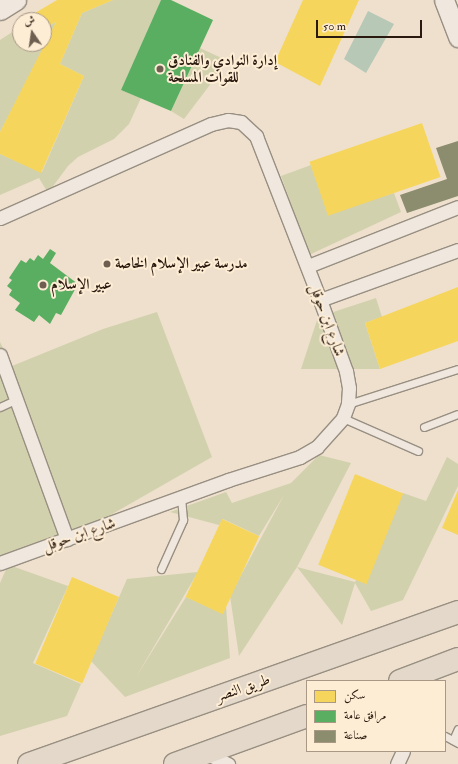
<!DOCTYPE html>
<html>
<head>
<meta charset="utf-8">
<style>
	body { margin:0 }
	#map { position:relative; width:458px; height:764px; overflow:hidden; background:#eee0cc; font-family:"IM FELL Double Pica",Amiri,serif }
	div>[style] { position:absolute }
	.green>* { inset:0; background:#d2d1ae }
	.water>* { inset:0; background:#b7c8b7 }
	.homes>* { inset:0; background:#f6d55c; transform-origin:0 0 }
	.public>* { inset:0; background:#5aae61 }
	.industry>* { inset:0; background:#8c8c6e }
	.roads { filter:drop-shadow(1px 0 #988f82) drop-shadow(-1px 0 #988f82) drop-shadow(0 1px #988f82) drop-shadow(0 -1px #988f82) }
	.lane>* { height:7px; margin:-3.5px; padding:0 3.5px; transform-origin:3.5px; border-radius:3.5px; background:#f0e8df }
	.street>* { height:13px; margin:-6.5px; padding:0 6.5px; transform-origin:6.5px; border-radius:6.5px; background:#f0e8df }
	.secondary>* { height:19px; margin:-9.5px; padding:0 9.5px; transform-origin:9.5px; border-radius:9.5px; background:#f0e8df }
	.highway>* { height:22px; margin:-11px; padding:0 11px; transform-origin:11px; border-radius:11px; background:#e3d8c9 }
	.dots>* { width:11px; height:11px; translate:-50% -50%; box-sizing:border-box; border:2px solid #fdedd5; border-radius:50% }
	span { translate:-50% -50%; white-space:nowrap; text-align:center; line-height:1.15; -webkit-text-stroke:4px #fdedd5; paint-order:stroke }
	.poi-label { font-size:15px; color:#29190e; font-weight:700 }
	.left { translate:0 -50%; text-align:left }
	.street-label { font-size:15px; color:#29190e }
	.legend { position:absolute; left:306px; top:680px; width:140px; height:72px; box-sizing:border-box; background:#fdedd5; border:1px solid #a89885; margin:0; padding:5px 7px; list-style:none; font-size:12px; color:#29190e }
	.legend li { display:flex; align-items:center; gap:8px; height:20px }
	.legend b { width:20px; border:1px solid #a89885 }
	.north { position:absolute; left:12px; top:12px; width:40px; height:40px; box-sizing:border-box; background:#fdedd5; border:1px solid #a89885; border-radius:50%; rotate:347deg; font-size:11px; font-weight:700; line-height:16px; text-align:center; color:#29190e }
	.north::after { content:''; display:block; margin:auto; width:14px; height:18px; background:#6e5f50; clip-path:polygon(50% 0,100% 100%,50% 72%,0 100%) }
	.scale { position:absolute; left:316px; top:20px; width:106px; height:18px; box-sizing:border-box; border:2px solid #29190e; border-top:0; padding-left:5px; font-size:12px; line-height:14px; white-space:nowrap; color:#29190e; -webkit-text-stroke:3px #fdedd5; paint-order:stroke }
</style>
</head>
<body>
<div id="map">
	<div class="green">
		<i style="clip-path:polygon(113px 0,161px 0,121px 90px,141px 98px,129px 124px,114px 139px,78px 157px,68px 166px,48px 193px,39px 178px,0 195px,0 154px,42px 172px,84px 76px,60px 64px,82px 13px)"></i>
		<i style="clip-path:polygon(56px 22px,41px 55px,0 132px,0 40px,20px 27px,20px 44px,44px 44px,44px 28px)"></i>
		<i style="clip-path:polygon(200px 48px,228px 61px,184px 119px,171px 111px)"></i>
		<i style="clip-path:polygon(311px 165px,328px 213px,394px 193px,401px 212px,309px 255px,281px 176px)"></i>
		<i style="clip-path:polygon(376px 298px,382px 317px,365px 323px,380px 369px,301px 369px,318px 317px)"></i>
		<i style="clip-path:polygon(157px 312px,212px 457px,65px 541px,9px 565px,68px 586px,33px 663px,81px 684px,67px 716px,0 736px,0 583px,8px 565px,0 568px,0 342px,12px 366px,103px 329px)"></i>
		<i style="clip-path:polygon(319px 455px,351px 463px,297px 567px,355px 582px,403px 493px,426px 501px,447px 457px,458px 464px,458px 486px,403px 600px,371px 611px,355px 583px,342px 625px,297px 567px,239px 656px,230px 596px,284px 495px,259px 536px,223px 519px,219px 525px,170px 512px,226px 492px,232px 503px,291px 483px)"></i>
		<i style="clip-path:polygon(198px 572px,136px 677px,186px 597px,223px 613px,226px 606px,230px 658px,125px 697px,91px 661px,127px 579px)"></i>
	</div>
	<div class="water">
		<i style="clip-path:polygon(368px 11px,394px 24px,366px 73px,344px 59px)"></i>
	</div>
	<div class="homes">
		<i style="clip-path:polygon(57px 0,113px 0,82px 13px,60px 64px,84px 76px,41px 173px,0 154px,0 132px,56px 22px,44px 28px,44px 20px,32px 20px,30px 16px)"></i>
		<i style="clip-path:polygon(303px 0,359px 0,320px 86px,275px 62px)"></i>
		<i style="left:422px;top:123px;width:57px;height:119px;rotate:71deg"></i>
		<i style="clip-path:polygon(458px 287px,458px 341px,380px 369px,365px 323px)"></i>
		<i style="left:355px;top:474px;width:52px;height:98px;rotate:22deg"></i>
		<i style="clip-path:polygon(458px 490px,458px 535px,442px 528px)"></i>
		<i style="left:222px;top:519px;width:41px;height:86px;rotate:25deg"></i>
		<i style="left:72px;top:577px;width:51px;height:94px;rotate:23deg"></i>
	</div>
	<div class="public">
		<i style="clip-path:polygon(161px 0,171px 0,213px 20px,171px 111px,121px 90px)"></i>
		<i style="clip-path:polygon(50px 249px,56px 253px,50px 263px,78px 284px,61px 315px,56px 313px,50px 324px,39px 315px,34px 322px,15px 310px,20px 303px,9px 295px,12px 290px,7px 286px,12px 280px,9px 278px,21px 260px,26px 263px,30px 258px,34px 261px,38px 255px,43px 259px)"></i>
	</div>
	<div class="industry">
		<i style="clip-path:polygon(458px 141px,458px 196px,407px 213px,400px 195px,447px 179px,436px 148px)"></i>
	</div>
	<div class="roads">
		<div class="lane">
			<i style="left:348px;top:404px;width:115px;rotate:-17.7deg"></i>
			<i style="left:0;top:407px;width:17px;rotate:-25deg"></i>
			<i style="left:343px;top:418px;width:82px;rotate:23.7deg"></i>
			<i style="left:424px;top:427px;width:36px;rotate:-21deg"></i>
			<i style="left:161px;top:569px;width:54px;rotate:-65.8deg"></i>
			<i style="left:183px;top:520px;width:21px;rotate:-95deg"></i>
			<i style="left:445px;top:736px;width:15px;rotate:28deg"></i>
			<i style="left:453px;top:740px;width:12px;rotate:-66deg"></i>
		</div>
		<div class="street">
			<i style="left:0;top:218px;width:231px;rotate:-24deg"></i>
			<i style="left:211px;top:124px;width:17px;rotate:-13deg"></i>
			<i style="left:228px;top:120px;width:13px;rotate:9deg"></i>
			<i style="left:241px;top:122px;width:21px;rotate:43deg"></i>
			<i style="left:256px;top:136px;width:176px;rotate:68.7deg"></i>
			<i style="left:320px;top:300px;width:76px;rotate:69.9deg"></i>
			<i style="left:346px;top:371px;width:17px;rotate:80deg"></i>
			<i style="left:349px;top:388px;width:16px;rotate:94deg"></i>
			<i style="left:348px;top:404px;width:15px;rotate:110deg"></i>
			<i style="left:343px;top:418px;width:39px;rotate:132deg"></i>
			<i style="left:317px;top:447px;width:20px;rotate:150deg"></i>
			<i style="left:300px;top:457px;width:76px;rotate:162.3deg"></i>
			<i style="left:228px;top:480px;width:243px;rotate:160deg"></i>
			<i style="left:308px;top:266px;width:161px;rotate:-21.5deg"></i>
			<i style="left:320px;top:300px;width:147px;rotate:-19.9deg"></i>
			<i style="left:0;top:355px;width:196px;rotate:70deg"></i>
			<i style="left:206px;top:753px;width:25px;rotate:27deg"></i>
			<i style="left:397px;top:764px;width:14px;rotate:-65deg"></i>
		</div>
		<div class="secondary">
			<i style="left:444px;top:0;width:40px;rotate:69deg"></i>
			<i style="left:0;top:10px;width:19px;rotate:-32deg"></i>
		</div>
		<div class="highway">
			<i style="left:400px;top:681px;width:62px;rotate:-20.8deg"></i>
			<i style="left:29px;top:764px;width:455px;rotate:-19.5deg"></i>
			<i style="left:175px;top:764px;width:140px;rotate:-20deg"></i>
		</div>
	</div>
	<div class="dots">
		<i style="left:160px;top:69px;background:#6e5f50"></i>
		<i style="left:107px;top:264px;background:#6e5f50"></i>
		<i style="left:43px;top:285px;background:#6e5f50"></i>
	</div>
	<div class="poi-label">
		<span class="left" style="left:168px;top:69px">إدارة النوادي والفنادق<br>للقوات المسلحة</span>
		<span class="left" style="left:115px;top:264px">مدرسة عبير الإسلام الخاصة</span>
		<span class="left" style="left:51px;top:285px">عبير الإسلام</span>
	</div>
	<div class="street-label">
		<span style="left:327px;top:320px;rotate:70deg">شارع ابن حوقل</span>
		<span style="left:79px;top:535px;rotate:-19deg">شارع ابن حوقل</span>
		<span style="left:243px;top:688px;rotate:-19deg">طريق النصر</span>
	</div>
	<ul class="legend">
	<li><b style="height:11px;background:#f6d55c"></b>سكن</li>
	<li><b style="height:11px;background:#5aae61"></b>مرافق عامة</li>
	<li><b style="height:11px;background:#8c8c6e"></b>صناعة</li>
	</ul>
	<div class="north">ش</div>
	<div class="scale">50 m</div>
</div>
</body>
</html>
